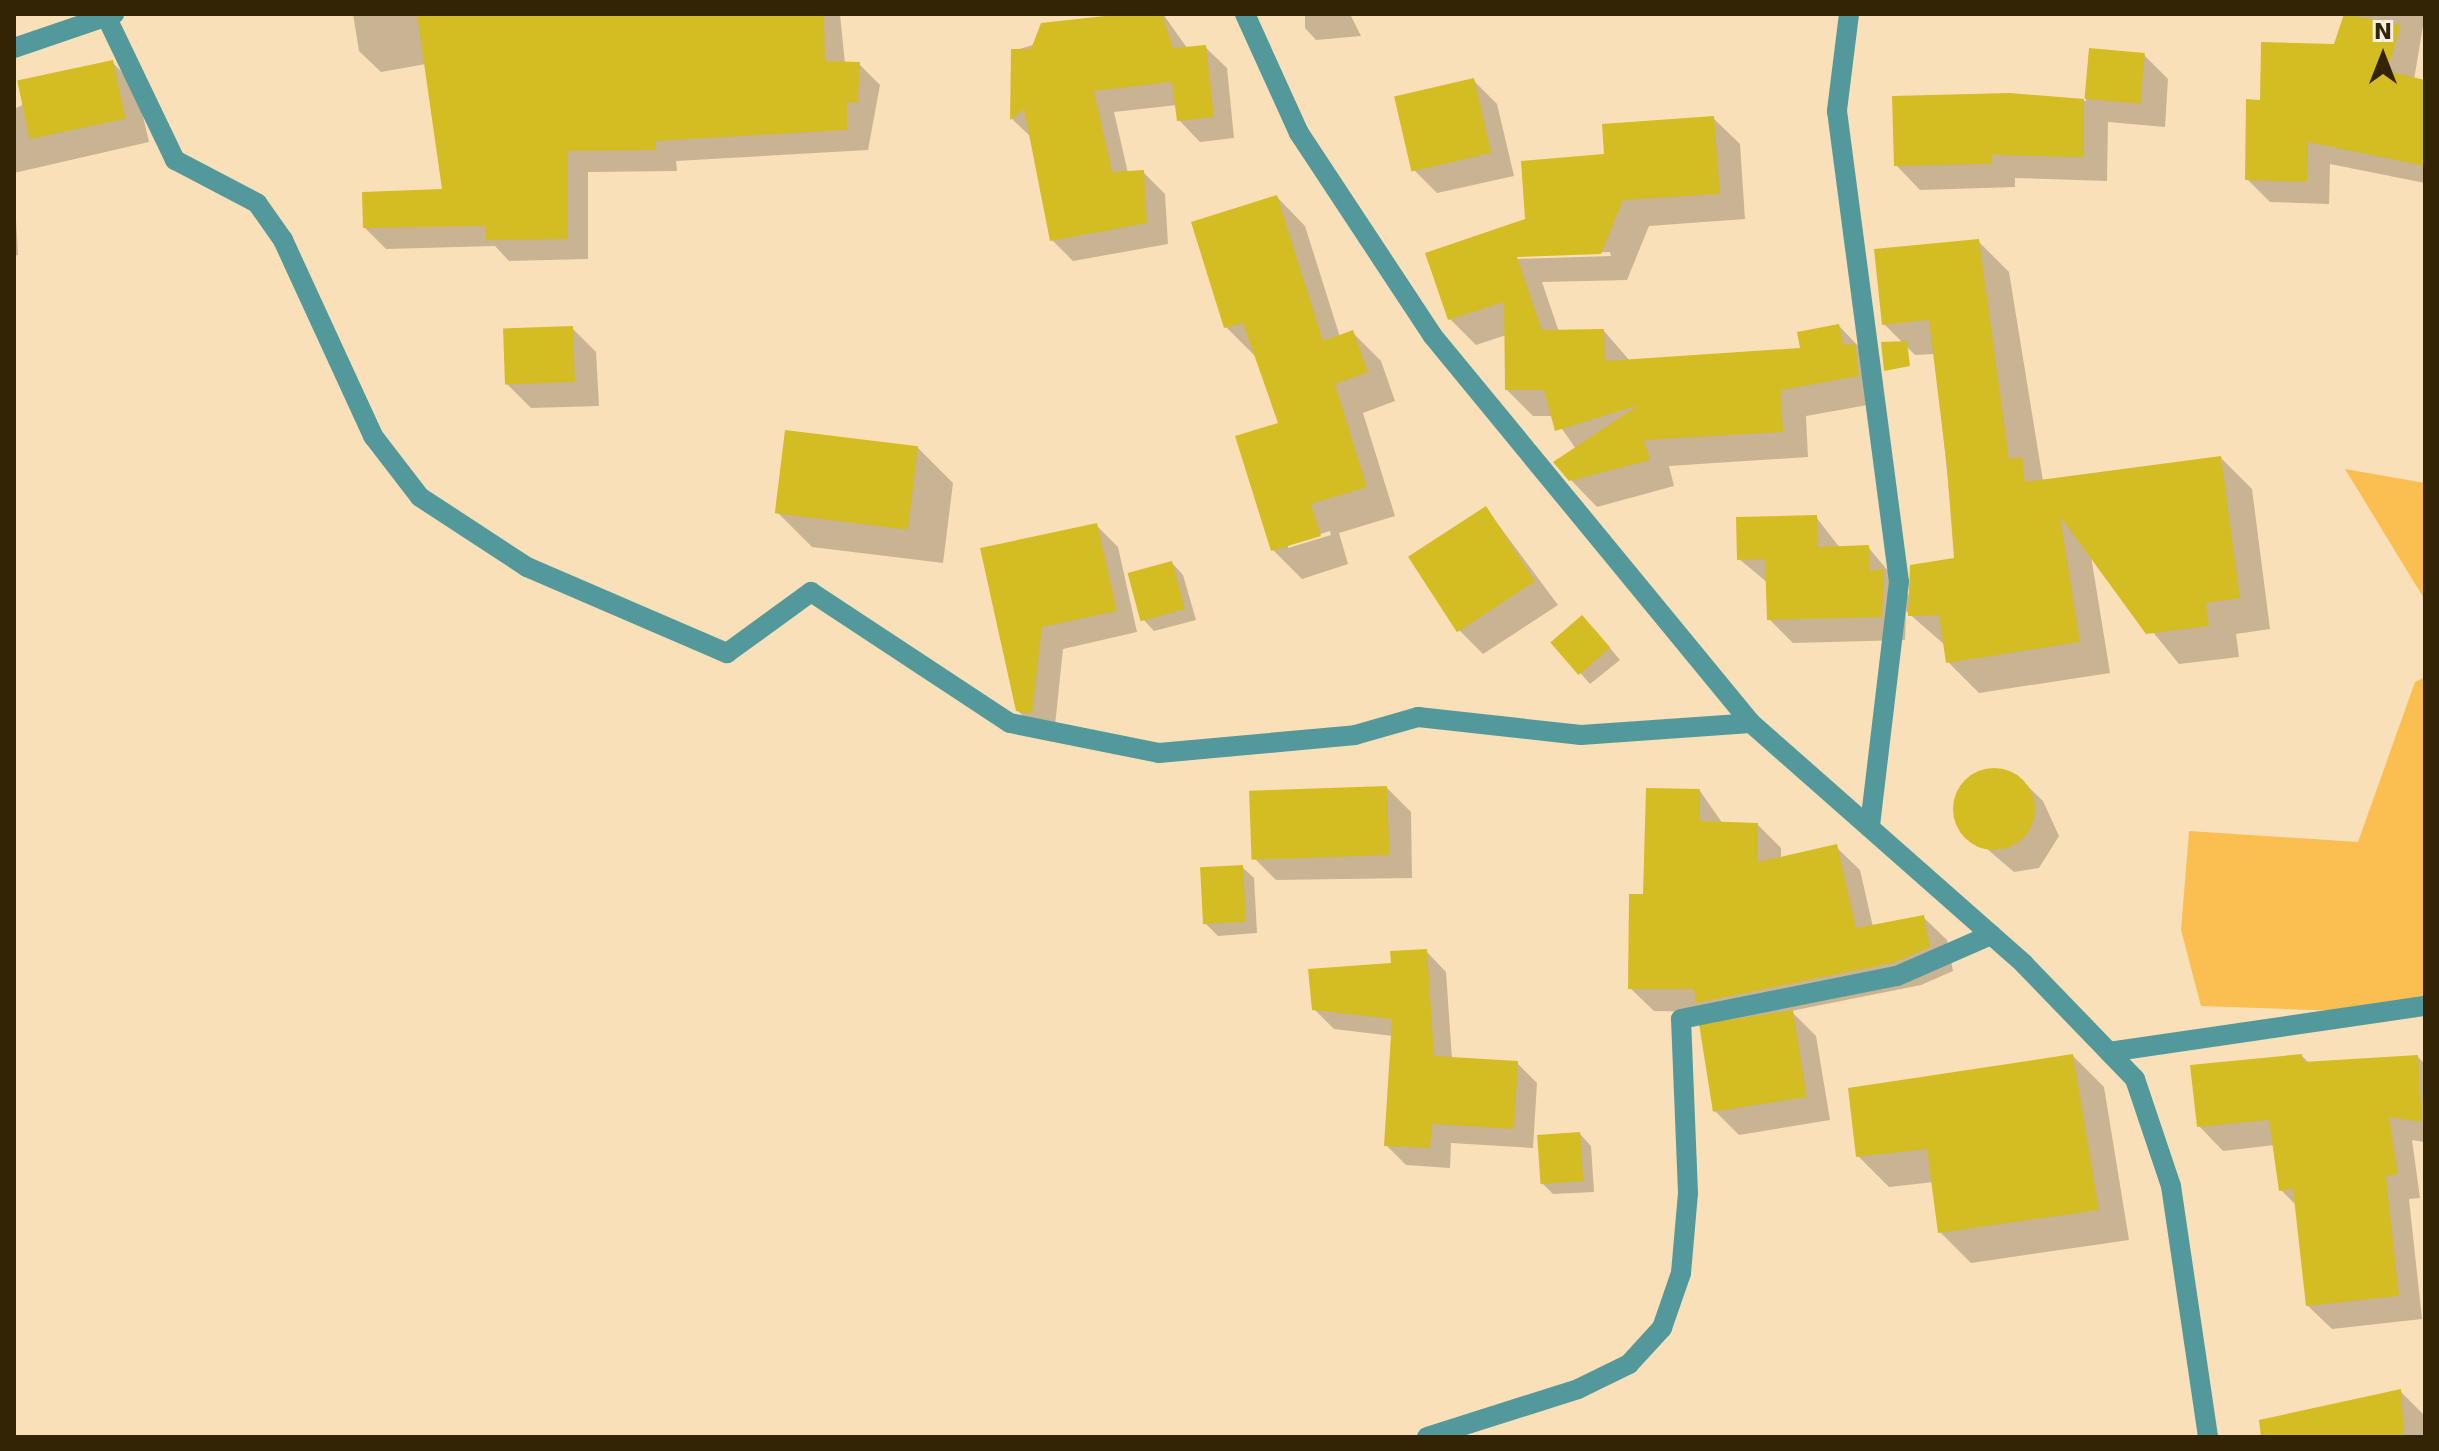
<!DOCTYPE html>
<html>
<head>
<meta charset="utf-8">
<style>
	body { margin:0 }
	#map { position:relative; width:2439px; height:1451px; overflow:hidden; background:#fae0b8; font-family:"DejaVu Sans",sans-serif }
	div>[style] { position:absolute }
	.green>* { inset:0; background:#fbbe50 }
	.shadow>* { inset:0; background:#0003 }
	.building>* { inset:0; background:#d4bc23; transform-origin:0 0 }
	.round { border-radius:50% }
	.minor>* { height:20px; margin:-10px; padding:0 10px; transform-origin:10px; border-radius:10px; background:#53999c }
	span { translate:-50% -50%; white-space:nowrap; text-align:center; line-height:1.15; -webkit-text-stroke:6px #f8f0e3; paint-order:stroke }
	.frame { position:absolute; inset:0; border:16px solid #342406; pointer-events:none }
	.north { position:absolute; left:2343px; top:16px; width:80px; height:80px; -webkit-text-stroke:6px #f8f0e3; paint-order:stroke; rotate:0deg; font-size:22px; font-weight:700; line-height:32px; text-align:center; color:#342406 }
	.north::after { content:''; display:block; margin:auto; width:28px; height:36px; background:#342406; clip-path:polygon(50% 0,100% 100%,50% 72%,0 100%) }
</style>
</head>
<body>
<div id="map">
	<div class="green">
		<i style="clip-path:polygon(2345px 469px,2425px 483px,2425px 600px)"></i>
		<i style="clip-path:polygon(2425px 677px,2425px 1014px,2201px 1006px,2181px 930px,2189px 831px,2358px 842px,2415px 682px)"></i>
	</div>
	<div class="shadow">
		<i style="clip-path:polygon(353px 14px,840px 14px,845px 64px,859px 64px,880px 85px,868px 150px,676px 161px,677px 171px,588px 172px,588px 259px,509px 261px,495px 246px,386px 249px,365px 228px,444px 191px,426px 64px,381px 72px,359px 51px)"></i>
		<i style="clip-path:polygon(1136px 14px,1163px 14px,1187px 48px,1205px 47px,1227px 68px,1234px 138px,1200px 142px,1179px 120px,1177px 105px,1114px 112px,1128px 173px,1143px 172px,1165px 194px,1168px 244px,1073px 261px,1052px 240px,1032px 138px,1012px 119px,1013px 51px)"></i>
		<i style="clip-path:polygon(1305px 14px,1350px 14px,1361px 36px,1316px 40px,1305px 28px)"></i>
		<i style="clip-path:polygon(2346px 14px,2425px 14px,2414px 80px,2425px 82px,2425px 183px,2330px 164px,2329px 204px,2270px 202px,2247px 179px,2262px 102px,2335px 46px)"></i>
		<i style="clip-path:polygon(2091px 50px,2144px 55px,2168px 79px,2165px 127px,2108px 122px,2107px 181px,2015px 178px,2015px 187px,1920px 190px,1896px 165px,1894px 98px,2086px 101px)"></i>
		<i style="clip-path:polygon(112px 62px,136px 86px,149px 142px,14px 173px,14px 109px)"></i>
		<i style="clip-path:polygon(1473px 80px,1497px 104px,1514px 176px,1437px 193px,1413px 169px)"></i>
		<i style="clip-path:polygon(evenodd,1713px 118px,1740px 144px,1745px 219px,1649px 226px,1627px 280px,1542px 282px,1559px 332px,1604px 331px,1630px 361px,1802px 350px,1839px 326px,1865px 353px,1884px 402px,1806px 416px,1808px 457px,1669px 466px,1674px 486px,1597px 507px,1571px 480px,1576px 449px,1553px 416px,1533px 416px,1507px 390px,1506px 335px,1476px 345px,1450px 319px,1527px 220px,1606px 156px,1713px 118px,1610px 252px,1611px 256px,1513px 259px,1521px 255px,1610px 252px)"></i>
		<i style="clip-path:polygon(14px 185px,18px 255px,14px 256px)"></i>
		<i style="clip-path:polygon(evenodd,1277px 197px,1305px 226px,1340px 337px,1352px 332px,1381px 361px,1395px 401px,1363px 413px,1395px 516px,1339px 533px,1348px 564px,1302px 579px,1273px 550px,1281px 424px,1255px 356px,1226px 327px,1277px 197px,1330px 531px,1331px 535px,1288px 548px,1288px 544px,1330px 531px)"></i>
		<i style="clip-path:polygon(1978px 241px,2009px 272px,2043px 481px,2221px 458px,2252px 489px,2270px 629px,2236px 634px,2239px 657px,2179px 664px,2091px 556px,2110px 673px,1979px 693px,1948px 662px,1946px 646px,1906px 611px,1905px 640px,1793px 643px,1769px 619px,1768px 583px,1739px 559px,1816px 517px,1840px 548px,1868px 547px,1911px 598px,1956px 559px,1935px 354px,1915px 355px,1884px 324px)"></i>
		<i style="clip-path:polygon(572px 328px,596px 352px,599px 406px,531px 408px,507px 384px)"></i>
		<i style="clip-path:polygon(918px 448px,953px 483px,943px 563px,812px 547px,777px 512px)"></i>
		<i style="clip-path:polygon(1486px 508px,1558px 605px,1483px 654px,1459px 630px)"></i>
		<i style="clip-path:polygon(1096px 525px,1118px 547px,1137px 632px,1063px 649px,1054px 735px,1039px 732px,1017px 710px,982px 550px)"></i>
		<i style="clip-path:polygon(1172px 563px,1183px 575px,1196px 620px,1154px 631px,1143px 619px)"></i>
		<i style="clip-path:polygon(1594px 629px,1620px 660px,1590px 684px,1553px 642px)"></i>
		<i style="clip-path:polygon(1994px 769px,2018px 777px,2043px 801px,2059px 836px,2039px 868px,2014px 872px,1959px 825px,1956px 800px,1970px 778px)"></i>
		<i style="clip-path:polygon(1387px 788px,1411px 812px,1412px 878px,1276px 880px,1252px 856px)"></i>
		<i style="clip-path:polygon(1700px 791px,1723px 824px,1758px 825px,1781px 848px,1781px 859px,1836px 847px,1860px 870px,1873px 927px,1923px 917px,1947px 940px,1953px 971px,1921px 985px,1791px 1011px,1816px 1036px,1830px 1120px,1739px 1135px,1715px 1111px,1722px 1026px,1708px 1012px,1654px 1011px,1630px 988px,1645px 896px)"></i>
		<i style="clip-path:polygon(1242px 867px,1254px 878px,1257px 933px,1218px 936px,1206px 924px)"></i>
		<i style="clip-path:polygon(1426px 951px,1446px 972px,1452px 1059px,1517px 1063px,1537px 1083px,1533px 1148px,1451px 1143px,1450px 1168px,1406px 1165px,1386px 1145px,1393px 1036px,1334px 1029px,1314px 1009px)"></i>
		<i style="clip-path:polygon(2073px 1056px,2104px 1087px,2129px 1240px,1971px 1263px,1940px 1232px,1934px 1182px,1889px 1187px,1858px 1156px)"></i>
		<i style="clip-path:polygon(2302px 1056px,2309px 1063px,2418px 1057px,2425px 1064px,2425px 1142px,2412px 1140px,2420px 1198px,2409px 1199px,2422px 1319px,2332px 1329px,2307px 1305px,2297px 1206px,2281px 1190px,2275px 1145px,2223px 1151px,2199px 1126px)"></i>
		<i style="clip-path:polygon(1580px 1134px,1591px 1146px,1594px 1192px,1553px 1194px,1541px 1182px)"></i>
		<i style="clip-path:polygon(2401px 1392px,2425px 1416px,2425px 1437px,2274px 1437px)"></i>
	</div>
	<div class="building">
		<i style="clip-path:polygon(417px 14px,824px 14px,825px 61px,860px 62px,858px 103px,847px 102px,847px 130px,656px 141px,656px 150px,568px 151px,568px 239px,486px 240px,486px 226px,363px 228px,362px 192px,442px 189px)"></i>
		<i style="clip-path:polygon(1123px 14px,1162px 14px,1173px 48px,1206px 45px,1214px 117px,1177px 121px,1172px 82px,1094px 91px,1112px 172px,1144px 170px,1147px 223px,1050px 241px,1024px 109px,1010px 120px,1011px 49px,1031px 49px,1041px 23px)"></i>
		<i style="clip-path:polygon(2344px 14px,2401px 25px,2387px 71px,2425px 80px,2425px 166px,2308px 142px,2307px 182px,2245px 180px,2246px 99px,2260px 100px,2261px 42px,2334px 44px)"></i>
		<i style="left:2089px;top:48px;width:56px;height:51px;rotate:5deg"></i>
		<i style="left:113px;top:60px;width:60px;height:98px;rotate:78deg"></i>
		<i style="left:1474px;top:78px;width:77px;height:82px;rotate:77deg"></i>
		<i style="clip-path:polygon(2010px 93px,2084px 99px,2084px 157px,1991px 155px,1992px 164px,1894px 166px,1892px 96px)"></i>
		<i style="clip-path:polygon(1714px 116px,1720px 194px,1623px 200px,1601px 254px,1517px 257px,1542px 330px,1604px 329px,1605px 361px,1800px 348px,1797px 332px,1839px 324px,1843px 345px,1855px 344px,1859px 376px,1781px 390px,1783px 432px,1644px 440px,1650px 460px,1569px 481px,1553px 462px,1639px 405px,1555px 431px,1544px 390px,1505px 390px,1504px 302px,1448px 320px,1425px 253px,1525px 219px,1521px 161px,1604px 154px,1602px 124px)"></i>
		<i style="clip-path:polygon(1277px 195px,1323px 341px,1353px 330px,1368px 372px,1335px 384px,1367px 487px,1311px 504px,1321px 536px,1271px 551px,1235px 436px,1278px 423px,1243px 323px,1224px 328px,1191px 222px)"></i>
		<i style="clip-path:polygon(1979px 239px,2009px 459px,2022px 457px,2025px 482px,2221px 456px,2240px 598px,2206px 603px,2209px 626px,2146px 634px,2060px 516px,2080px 642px,1946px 663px,1939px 615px,1908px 616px,1910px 565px,1954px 558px,1947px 467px,1929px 320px,1882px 325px,1874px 249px)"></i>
		<i style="left:573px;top:326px;width:56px;height:70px;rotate:88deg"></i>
		<i style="clip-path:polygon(1907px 341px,1910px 366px,1884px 371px,1881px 342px)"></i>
		<i style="left:785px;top:430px;width:134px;height:84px;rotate:7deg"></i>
		<i style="left:1486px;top:506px;width:90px;height:93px;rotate:57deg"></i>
		<i style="clip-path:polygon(1817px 515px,1818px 547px,1869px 545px,1870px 571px,1884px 569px,1882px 617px,1767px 620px,1765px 559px,1737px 560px,1736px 517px)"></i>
		<i style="clip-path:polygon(1097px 523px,1117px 611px,1042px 627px,1032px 714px,1016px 711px,980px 548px)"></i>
		<i style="left:1172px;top:561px;width:50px;height:46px;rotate:75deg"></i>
		<i style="left:1582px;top:615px;width:43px;height:42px;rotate:49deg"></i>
		<i class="round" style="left:1953px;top:768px;width:82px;height:82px"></i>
		<i style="left:1387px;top:786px;width:69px;height:138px;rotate:88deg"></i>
		<i style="clip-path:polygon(1646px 788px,1700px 789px,1700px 821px,1758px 823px,1758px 862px,1837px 844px,1856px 928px,1924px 915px,1930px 947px,1896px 962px,1696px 1003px,1694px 989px,1628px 989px,1629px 894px,1643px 894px)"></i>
		<i style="left:1243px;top:865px;width:57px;height:43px;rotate:87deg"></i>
		<i style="clip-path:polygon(1427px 949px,1434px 1056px,1518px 1061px,1514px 1129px,1432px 1124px,1430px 1148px,1384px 1146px,1392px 1019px,1312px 1010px,1308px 969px,1391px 963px,1390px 951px)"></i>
		<i style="left:1793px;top:1010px;width:88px;height:95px;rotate:81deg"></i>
		<i style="clip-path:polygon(2073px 1054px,2099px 1210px,1938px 1233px,1927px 1149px,1856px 1157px,1848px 1088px)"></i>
		<i style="clip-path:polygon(2302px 1054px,2303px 1062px,2418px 1055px,2422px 1122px,2389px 1117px,2398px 1174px,2386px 1176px,2399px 1296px,2306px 1306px,2293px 1189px,2279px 1191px,2269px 1120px,2197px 1127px,2190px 1065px)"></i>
		<i style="left:1580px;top:1132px;width:49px;height:43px;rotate:86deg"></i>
		<i style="clip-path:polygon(2401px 1389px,2404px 1437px,2261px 1437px,2259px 1420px)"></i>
	</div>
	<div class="minor">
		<i style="left:1245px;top:14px;width:131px;rotate:65.6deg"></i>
		<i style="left:1299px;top:133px;width:242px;rotate:56.6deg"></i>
		<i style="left:1432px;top:335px;width:502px;rotate:50.57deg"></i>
		<i style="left:1751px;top:723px;width:364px;rotate:41.4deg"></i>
		<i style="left:2024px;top:964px;width:160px;rotate:46deg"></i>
		<i style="left:2135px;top:1079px;width:113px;rotate:71.4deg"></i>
		<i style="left:2171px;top:1186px;width:254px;rotate:81.6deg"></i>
		<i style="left:1849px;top:14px;width:98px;rotate:97.1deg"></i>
		<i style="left:1837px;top:111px;width:475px;rotate:82.5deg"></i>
		<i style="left:1899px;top:582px;width:247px;rotate:96.8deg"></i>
		<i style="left:106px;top:16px;width:160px;rotate:64.4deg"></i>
		<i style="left:175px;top:160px;width:93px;rotate:27.7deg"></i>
		<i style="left:257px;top:203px;width:45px;rotate:54.9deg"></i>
		<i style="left:283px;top:240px;width:216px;rotate:65.3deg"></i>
		<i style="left:373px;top:436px;width:77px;rotate:52.4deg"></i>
		<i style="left:420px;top:497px;width:128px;rotate:33.2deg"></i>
		<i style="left:527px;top:567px;width:218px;rotate:23.3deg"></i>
		<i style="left:727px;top:653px;width:104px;rotate:-36deg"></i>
		<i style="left:811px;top:592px;width:238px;rotate:33.4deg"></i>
		<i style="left:1010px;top:723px;width:152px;rotate:11.4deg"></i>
		<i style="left:1159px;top:753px;width:197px;rotate:-5.2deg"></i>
		<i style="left:1355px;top:735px;width:66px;rotate:-15.9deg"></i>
		<i style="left:1418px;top:717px;width:164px;rotate:6.3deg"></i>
		<i style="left:1581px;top:735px;width:170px;rotate:-4deg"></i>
		<i style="left:14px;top:48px;width:106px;rotate:-18.8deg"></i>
		<i style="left:2109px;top:1052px;width:319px;rotate:-8.3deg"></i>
		<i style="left:1427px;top:1437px;width:158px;rotate:-17.6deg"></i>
		<i style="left:1578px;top:1389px;width:57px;rotate:-26.1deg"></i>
		<i style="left:1629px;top:1364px;width:49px;rotate:-47.5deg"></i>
		<i style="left:1662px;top:1328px;width:58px;rotate:-70.9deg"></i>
		<i style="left:1681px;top:1273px;width:80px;rotate:-85deg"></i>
		<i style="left:1688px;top:1193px;width:174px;rotate:-92.3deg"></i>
		<i style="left:1681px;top:1019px;width:220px;rotate:-11.3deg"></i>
		<i style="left:1897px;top:976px;width:103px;rotate:-23.6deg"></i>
	</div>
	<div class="frame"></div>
	<div class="north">N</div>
</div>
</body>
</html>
